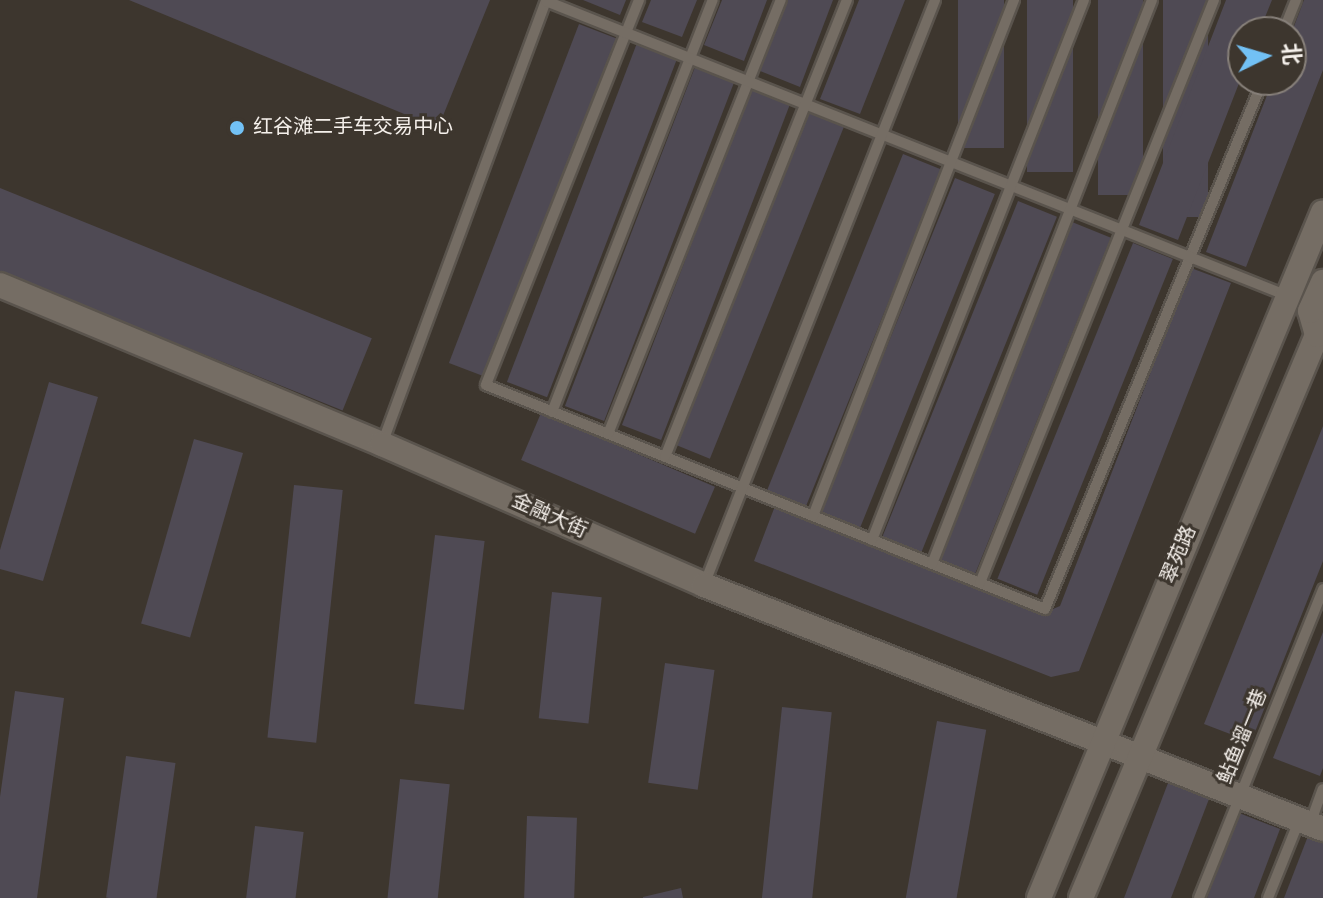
<!DOCTYPE html>
<html>
<head>
<meta charset="utf-8">
<style>
	body { margin:0 }
	#map { position:relative; width:1323px; height:898px; overflow:hidden; background:#3d362e; font-family:Overpass,"Noto Sans SC",sans-serif }
	div>[style] { position:absolute }
	.building>* { inset:0; background:#4f4a54; transform-origin:0 0 }
	.roads { filter:drop-shadow(2px 0 #5a544d) drop-shadow(-2px 0 #5a544d) drop-shadow(0 2px #5a544d) drop-shadow(0 -2px #5a544d) }
	.service>* { height:10px; margin:-5px; padding:0 5px; transform-origin:5px; border-radius:5px; background:#756d64 }
	.tertiary>* { height:24px; margin:-12px; padding:0 12px; transform-origin:12px; border-radius:12px; background:#756d64 }
	.dots>* { width:22px; height:22px; translate:-50% -50%; box-sizing:border-box; border:4px solid #3d362e; border-radius:50% }
	span { translate:-50% -50%; white-space:nowrap; text-align:center; line-height:1.15; -webkit-text-stroke:6px #3d362e; paint-order:stroke }
	.poi-label { font-size:20px; color:#f5f0eb }
	.left { translate:0 -50%; text-align:left }
	.street-label { font-size:20px; color:#f5f0eb }
	.north { position:absolute; left:1227px; top:16px; width:80px; height:80px; box-sizing:border-box; background:#3d362e; border:2px solid #87807a; border-radius:50%; rotate:85deg; font-size:22px; font-weight:700; line-height:32px; text-align:center; color:#f5f0eb }
	.north::after { content:''; display:block; margin:auto; width:28px; height:36px; background:#72c1f5; clip-path:polygon(50% 0,100% 100%,50% 72%,0 100%) }
</style>
</head>
<body>
<div id="map">
	<div class="building">
		<i style="clip-path:polygon(129px 0,490px 0,438px 128px)"></i>
		<i style="clip-path:polygon(583px 0,626px 0,620px 15px)"></i>
		<i style="clip-path:polygon(651px 0,697px 0,682px 37px,642px 22px)"></i>
		<i style="clip-path:polygon(722px 0,767px 0,744px 61px,704px 45px)"></i>
		<i style="clip-path:polygon(788px 0,833px 0,800px 87px,760px 71px)"></i>
		<i style="clip-path:polygon(859px 0,905px 0,860px 114px,820px 99px)"></i>
		<i style="left:958px;top:0;width:46px;height:148px"></i>
		<i style="left:1027px;top:0;width:46px;height:172px"></i>
		<i style="left:1098px;top:0;width:45px;height:195px"></i>
		<i style="left:1163px;top:0;width:45px;height:217px"></i>
		<i style="clip-path:polygon(1226px 0,1272px 0,1259px 32px,1243px 32px,1243px 73px,1178px 240px,1139px 225px)"></i>
		<i style="clip-path:polygon(1304px 0,1323px 0,1323px 70px,1246px 267px,1206px 252px,1273px 80px,1291px 80px,1291px 34px)"></i>
		<i style="left:579px;top:24px;width:43px;height:363px;rotate:21deg"></i>
		<i style="left:637px;top:43px;width:43px;height:363px;rotate:21deg"></i>
		<i style="left:695px;top:67px;width:42px;height:363px;rotate:21deg"></i>
		<i style="left:752px;top:86px;width:42px;height:363px;rotate:21deg"></i>
		<i style="left:806px;top:106px;width:43px;height:363px;rotate:22deg"></i>
		<i style="left:903px;top:154px;width:42px;height:363px;rotate:22deg"></i>
		<i style="left:955px;top:178px;width:43px;height:362px;rotate:22deg"></i>
		<i style="left:0;top:188px;width:401px;height:78px;rotate:22deg"></i>
		<i style="left:1018px;top:201px;width:42px;height:364px;rotate:22deg"></i>
		<i style="left:1072px;top:222px;width:42px;height:363px;rotate:22deg"></i>
		<i style="left:1133px;top:243px;width:43px;height:362px;rotate:22deg"></i>
		<i style="clip-path:polygon(1191px 268px,1231px 283px,1079px 671px,1051px 677px,754px 561px,775px 506px,1046px 612px,1060px 606px)"></i>
		<i style="clip-path:polygon(49px 382px,98px 397px,43px 581px,0 569px,0 550px)"></i>
		<i style="left:541px;top:413px;width:189px;height:51px;rotate:23deg"></i>
		<i style="clip-path:polygon(1323px 426px,1323px 561px,1251px 742px,1204px 724px)"></i>
		<i style="left:194px;top:439px;width:51px;height:192px;rotate:16deg"></i>
		<i style="left:294px;top:485px;width:49px;height:254px;rotate:6deg"></i>
		<i style="left:435px;top:535px;width:50px;height:170px;rotate:7deg"></i>
		<i style="left:552px;top:592px;width:50px;height:127px;rotate:6deg"></i>
		<i style="clip-path:polygon(1323px 632px,1323px 768px,1320px 776px,1273px 758px)"></i>
		<i style="left:665px;top:663px;width:50px;height:121px;rotate:8deg"></i>
		<i style="clip-path:polygon(15px 691px,64px 698px,37px 898px,0 898px,0 797px)"></i>
		<i style="left:782px;top:707px;width:50px;height:192px;rotate:6deg"></i>
		<i style="left:937px;top:721px;width:50px;height:180px;rotate:10deg"></i>
		<i style="left:126px;top:756px;width:50px;height:143px;rotate:8deg"></i>
		<i style="left:400px;top:779px;width:50px;height:120px;rotate:6deg"></i>
		<i style="clip-path:polygon(1168px 783px,1209px 799px,1171px 898px,1124px 898px)"></i>
		<i style="clip-path:polygon(1239px 813px,1280px 829px,1254px 898px,1207px 898px)"></i>
		<i style="left:527px;top:816px;width:50px;height:82px;rotate:2deg"></i>
		<i style="left:255px;top:826px;width:49px;height:73px;rotate:7deg"></i>
		<i style="clip-path:polygon(1308px 836px,1323px 842px,1323px 898px,1284px 898px)"></i>
		<i style="clip-path:polygon(681px 888px,683px 898px,643px 898px,643px 897px)"></i>
	</div>
	<div class="roads">
		<div class="service">
			<i style="left:639px;top:0;width:414px;rotate:111.7deg"></i>
			<i style="left:486px;top:385px;width:602px;rotate:21.84deg"></i>
			<i style="left:1045px;top:609px;width:572px;rotate:-67.6deg"></i>
			<i style="left:1283px;top:32px;width:35px;rotate:-68deg"></i>
			<i style="left:552px;top:412px;width:442px;rotate:-68.7deg"></i>
			<i style="left:608px;top:434px;width:467px;rotate:-68.3deg"></i>
			<i style="left:382px;top:444px;width:472px;rotate:-69.7deg"></i>
			<i style="left:546px;top:1px;width:798px;rotate:21.68deg"></i>
			<i style="left:665px;top:457px;width:492px;rotate:-68.3deg"></i>
			<i style="left:813px;top:516px;width:554px;rotate:-68.72deg"></i>
			<i style="left:872px;top:540px;width:580px;rotate:-68.57deg"></i>
			<i style="left:932px;top:564px;width:605px;rotate:-68.69deg"></i>
			<i style="left:980px;top:583px;width:628px;rotate:-68.13deg"></i>
			<i style="left:704px;top:585px;width:629px;rotate:-68.45deg"></i>
			<i style="left:1310px;top:824px;width:37px;rotate:-70deg"></i>
			<i style="left:1199px;top:898px;width:333px;rotate:-68.1deg"></i>
			<i style="left:1268px;top:898px;width:83px;rotate:-68.1deg"></i>
		</div>
		<div class="tertiary">
			<i style="left:0;top:285px;width:414px;rotate:22.6deg"></i>
			<i style="left:382px;top:444px;width:352px;rotate:23.6deg"></i>
			<i style="left:704px;top:585px;width:665px;rotate:21.51deg"></i>
			<i style="left:1039px;top:898px;width:742px;rotate:-67.51deg"></i>
			<i style="left:1081px;top:898px;width:610px;rotate:-67.26deg"></i>
			<i style="left:1317px;top:335px;width:25px;rotate:-106deg"></i>
			<i style="left:1310px;top:311px;width:32px;rotate:-66deg"></i>
		</div>
	</div>
	<div class="dots">
		<i style="left:237px;top:128px;background:#72c1f5"></i>
	</div>
	<div class="poi-label">
		<span class="left" style="left:253px;top:128px">红谷滩二手车交易中心</span>
	</div>
	<div class="street-label">
		<span style="left:549px;top:517px;rotate:24deg">金融大街</span>
		<span style="left:1180px;top:555px;rotate:-67deg">翠苑路</span>
		<span style="left:1244px;top:737px;rotate:-68deg">鲇鱼溜一巷</span>
	</div>
	<div class="north">北</div>
</div>
</body>
</html>
